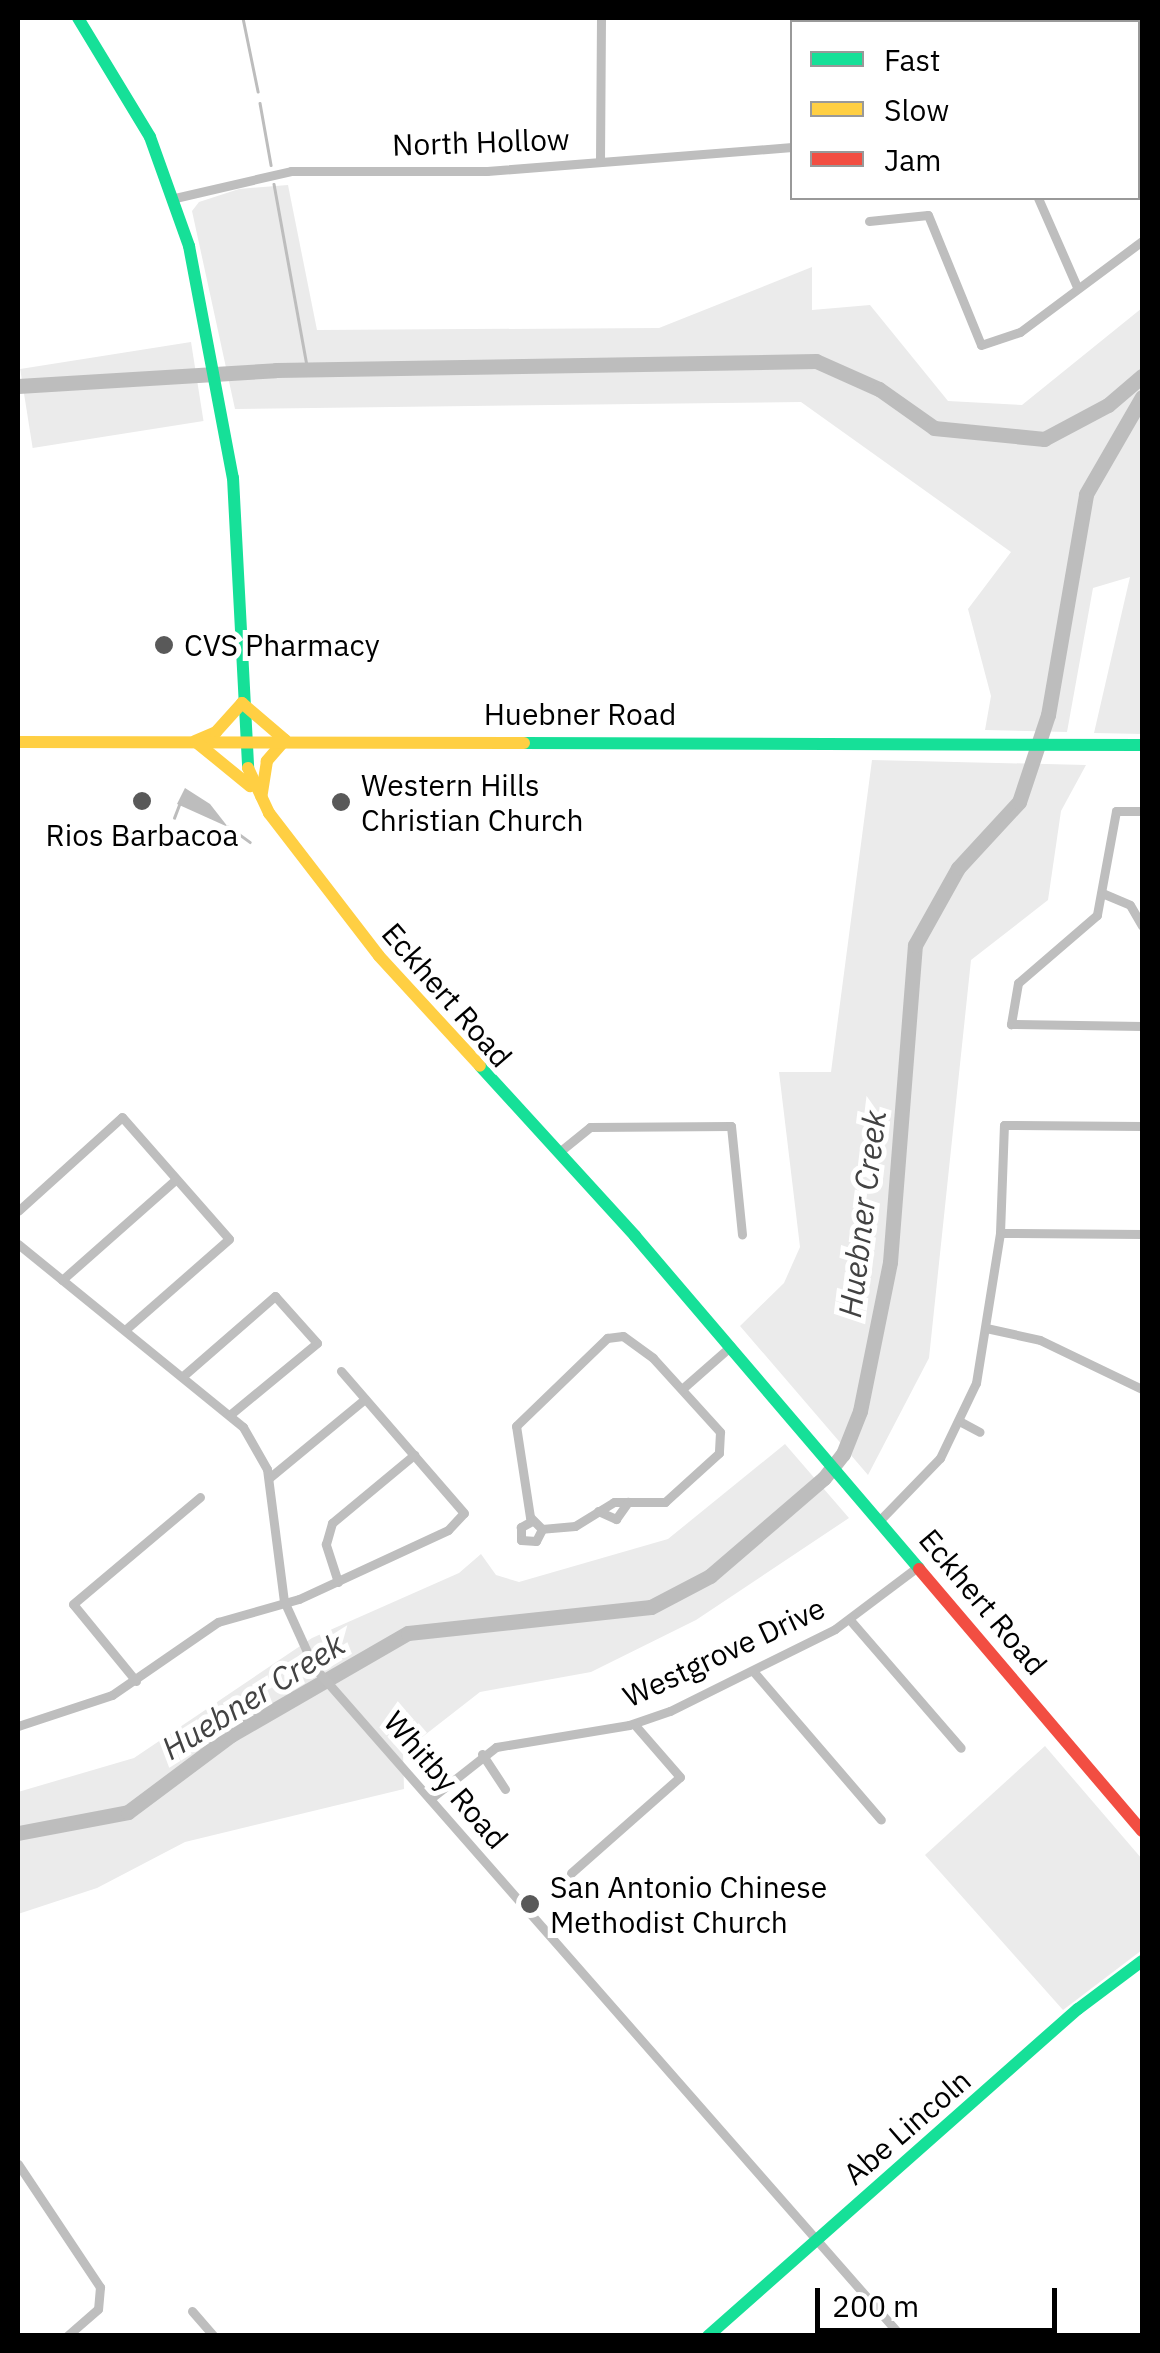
<!DOCTYPE html>
<html>
<head>
<meta charset="utf-8">
<style>
	body { margin:0 }
	#map { position:relative; width:1160px; height:2353px; overflow:hidden; background:#fff; font-family:"IBM Plex Sans",sans-serif }
	div>[style] { position:absolute }
	.green>* { inset:0; background:#ebebeb; transform-origin:0 0 }
	.water>* { inset:0; background:#bdbdbd }
	.stream>* { height:2.5px; margin:-1.25px; padding:0 1.25px; transform-origin:1.25px; border-radius:1.25px; background:#bdbdbd }
	.river>* { height:15px; margin:-7.5px; padding:0 7.5px; transform-origin:7.5px; border-radius:7.5px; background:#bdbdbd }
	.street>* { height:9px; margin:-4.5px; padding:0 4.5px; transform-origin:4.5px; border-radius:4.5px; background:#bebebe }
	.fast>* { height:12px; margin:-6px; padding:0 6px; transform-origin:6px; border-radius:6px; background:#16e098 }
	.slow>* { height:12px; margin:-6px; padding:0 6px; transform-origin:6px; border-radius:6px; background:#ffcf43 }
	.jam>* { height:12px; margin:-6px; padding:0 6px; transform-origin:6px; border-radius:6px; background:#f24e42 }
	.dots>* { width:28px; height:28px; translate:-50% -50%; box-sizing:border-box; border:5px solid #fff; border-radius:50% }
	span { translate:-50% -50%; white-space:nowrap; text-align:center; line-height:1.15; -webkit-text-stroke:10px #fff; paint-order:stroke }
	.street-label { font-size:30px; color:#000 }
	.poi-label { font-size:30px; color:#000 }
	.left { translate:0 -50%; text-align:left }
	.water-label { font-size:32px; color:#424242; font-style:italic }
	.frame { position:absolute; inset:0; border:20px solid #000; pointer-events:none }
	.legend { position:absolute; left:790px; top:20px; width:350px; height:180px; box-sizing:border-box; background:#fff; border:2px solid #999; margin:0; padding:12px 18px; list-style:none; font-size:30px; color:#000 }
	.legend li { display:flex; align-items:center; gap:20px; height:50px }
	.legend b { width:50px; border:2px solid #999 }
	.scale { position:absolute; left:815px; top:2288px; width:242px; height:45px; box-sizing:border-box; border:5px solid #000; border-top:0; padding-left:12px; font-size:30px; line-height:35px; white-space:nowrap; color:#000; -webkit-text-stroke:8px #fff; paint-order:stroke }
</style>
</head>
<body>
<div id="map">
	<div class="green">
		<i style="clip-path:polygon(288px 185px,317px 330px,659px 328px,812px 267px,812px 310px,870px 305px,948px 401px,1022px 405px,1142px 308px,1142px 734px,1094px 733px,1130px 577px,1093px 588px,1067px 732px,985px 730px,991px 696px,968px 609px,1011px 552px,801px 402px,235px 409px,192px 211px,199px 202px,239px 189px)"></i>
		<i style="left:191px;top:342px;width:80px;height:173px;rotate:81deg"></i>
		<i style="clip-path:polygon(872px 760px,1086px 765px,1061px 811px,1048px 900px,971px 960px,929px 1358px,868px 1475px,740px 1326px,784px 1283px,800px 1247px,779px 1072px,831px 1072px)"></i>
		<i style="clip-path:polygon(785px 1444px,849px 1518px,696px 1620px,591px 1672px,480px 1692px,403px 1752px,404px 1789px,185px 1842px,97px 1888px,18px 1914px,18px 1792px,134px 1758px,312px 1638px,459px 1573px,481px 1554px,496px 1575px,519px 1582px,668px 1539px)"></i>
		<i style="clip-path:polygon(1045px 1746px,1142px 1859px,1142px 1950px,1063px 2010px,925px 1855px)"></i>
	</div>
	<div class="water">
		<i style="clip-path:polygon(185px 788px,210px 804px,228px 827px,177px 804px)"></i>
	</div>
	<div class="stream">
		<i style="left:243px;top:18px;width:75px;rotate:78.4deg"></i>
		<i style="left:260px;top:103px;width:63px;rotate:79.9deg"></i>
		<i style="left:274px;top:184px;width:190px;rotate:79.7deg"></i>
		<i style="left:174px;top:818px;width:14px;rotate:-69deg"></i>
		<i style="left:228px;top:826px;width:27px;rotate:36deg"></i>
	</div>
	<div class="river">
		<i style="left:18px;top:386px;width:258px;rotate:-3.5deg"></i>
		<i style="left:276px;top:370px;width:540px;rotate:-0.95deg"></i>
		<i style="left:816px;top:361px;width:69px;rotate:24deg"></i>
		<i style="left:879px;top:389px;width:67px;rotate:35.3deg"></i>
		<i style="left:934px;top:428px;width:111px;rotate:5.7deg"></i>
		<i style="left:1044px;top:439px;width:72px;rotate:-28deg"></i>
		<i style="left:1108px;top:405px;width:45px;rotate:-40.5deg"></i>
		<i style="left:18px;top:1833px;width:112px;rotate:-10.8deg"></i>
		<i style="left:128px;top:1812px;width:129px;rotate:-36.8deg"></i>
		<i style="left:231px;top:1735px;width:204px;rotate:-30deg"></i>
		<i style="left:408px;top:1633px;width:244px;rotate:-6.1deg"></i>
		<i style="left:651px;top:1607px;width:67px;rotate:-27.7deg"></i>
		<i style="left:710px;top:1576px;width:150px;rotate:-40.7deg"></i>
		<i style="left:824px;top:1478px;width:31px;rotate:-52deg"></i>
		<i style="left:843px;top:1454px;width:46px;rotate:-68.4deg"></i>
		<i style="left:860px;top:1411px;width:152px;rotate:-78.6deg"></i>
		<i style="left:890px;top:1262px;width:318px;rotate:-85.5deg"></i>
		<i style="left:915px;top:945px;width:88px;rotate:-60.8deg"></i>
		<i style="left:958px;top:868px;width:90px;rotate:-47.3deg"></i>
		<i style="left:1019px;top:802px;width:92px;rotate:-71.6deg"></i>
		<i style="left:1048px;top:715px;width:224px;rotate:-80.2deg"></i>
		<i style="left:1086px;top:494px;width:112px;rotate:-60deg"></i>
	</div>
	<div class="street">
		<i style="left:965px;top:18px;width:4px;rotate:76deg"></i>
		<i style="left:861px;top:22px;width:4px;rotate:-90deg"></i>
		<i style="left:1138px;top:48px;width:4px;rotate:14deg"></i>
		<i style="left:1138px;top:123px;width:4px"></i>
		<i style="left:600px;top:161px;width:143px;rotate:-89.6deg"></i>
		<i style="left:175px;top:198px;width:119px;rotate:-13.1deg"></i>
		<i style="left:291px;top:171px;width:196px"></i>
		<i style="left:487px;top:171px;width:306px;rotate:-4.5deg"></i>
		<i style="left:1038px;top:198px;width:97px;rotate:66.3deg"></i>
		<i style="left:869px;top:221px;width:59px;rotate:-5.8deg"></i>
		<i style="left:928px;top:215px;width:140px;rotate:67.8deg"></i>
		<i style="left:981px;top:345px;width:41px;rotate:-18.4deg"></i>
		<i style="left:1020px;top:332px;width:152px;rotate:-36.7deg"></i>
		<i style="left:1142px;top:811px;width:26px;rotate:180deg"></i>
		<i style="left:1116px;top:811px;width:106px;rotate:100.4deg"></i>
		<i style="left:1097px;top:915px;width:104px;rotate:139.3deg"></i>
		<i style="left:1018px;top:983px;width:42px;rotate:99.7deg"></i>
		<i style="left:1011px;top:1024px;width:131px;rotate:0.9deg"></i>
		<i style="left:1102px;top:893px;width:30px;rotate:23deg"></i>
		<i style="left:1130px;top:905px;width:24px;rotate:60deg"></i>
		<i style="left:558px;top:1153px;width:41px;rotate:-39.1deg"></i>
		<i style="left:590px;top:1127px;width:141px;rotate:-0.4deg"></i>
		<i style="left:731px;top:1126px;width:109px;rotate:84.2deg"></i>
		<i style="left:18px;top:1211px;width:140px;rotate:-42.1deg"></i>
		<i style="left:122px;top:1117px;width:162px;rotate:48.7deg"></i>
		<i style="left:229px;top:1239px;width:138px;rotate:138.8deg"></i>
		<i style="left:1000px;top:1233px;width:142px;rotate:0.4deg"></i>
		<i style="left:18px;top:1244px;width:290px;rotate:39.1deg"></i>
		<i style="left:243px;top:1427px;width:48px;rotate:60.3deg"></i>
		<i style="left:267px;top:1469px;width:133px;rotate:82.7deg"></i>
		<i style="left:284px;top:1601px;width:72px;rotate:65.6deg"></i>
		<i style="left:314px;top:1667px;width:890px;rotate:48.74deg"></i>
		<i style="left:62px;top:1280px;width:152px;rotate:-41.5deg"></i>
		<i style="left:986px;top:1328px;width:55px;rotate:12.5deg"></i>
		<i style="left:1040px;top:1340px;width:113px;rotate:25.7deg"></i>
		<i style="left:623px;top:1336px;width:37px;rotate:36deg"></i>
		<i style="left:653px;top:1358px;width:100px;rotate:47.8deg"></i>
		<i style="left:720px;top:1432px;width:21px;rotate:93deg"></i>
		<i style="left:719px;top:1453px;width:73px;rotate:137.8deg"></i>
		<i style="left:665px;top:1502px;width:51px;rotate:180deg"></i>
		<i style="left:614px;top:1502px;width:46px;rotate:148.4deg"></i>
		<i style="left:575px;top:1526px;width:33px;rotate:175deg"></i>
		<i style="left:542px;top:1529px;width:17px;rotate:-135deg"></i>
		<i style="left:530px;top:1517px;width:92px;rotate:-98.7deg"></i>
		<i style="left:516px;top:1426px;width:127px;rotate:-44deg"></i>
		<i style="left:607px;top:1338px;width:16px;rotate:-7deg"></i>
		<i style="left:183px;top:1376px;width:122px;rotate:-41deg"></i>
		<i style="left:275px;top:1296px;width:63px;rotate:48.2deg"></i>
		<i style="left:317px;top:1343px;width:112px;rotate:140.5deg"></i>
		<i style="left:682px;top:1389px;width:65px;rotate:-41.3deg"></i>
		<i style="left:961px;top:1422px;width:21px;rotate:28deg"></i>
		<i style="left:269px;top:1478px;width:124px;rotate:-39.5deg"></i>
		<i style="left:598px;top:1511px;width:20px;rotate:24deg"></i>
		<i style="left:616px;top:1519px;width:21px;rotate:-55deg"></i>
		<i style="left:880px;top:1520px;width:86px;rotate:-45.9deg"></i>
		<i style="left:940px;top:1458px;width:83px;rotate:-64.4deg"></i>
		<i style="left:976px;top:1383px;width:152px;rotate:-80.9deg"></i>
		<i style="left:1000px;top:1233px;width:108px;rotate:-87.9deg"></i>
		<i style="left:1004px;top:1125px;width:138px;rotate:0.4deg"></i>
		<i style="left:532px;top:1521px;width:13px;rotate:151deg"></i>
		<i style="left:521px;top:1527px;width:13px;rotate:90deg"></i>
		<i style="left:521px;top:1540px;width:15px;rotate:4deg"></i>
		<i style="left:536px;top:1541px;width:13px;rotate:-63deg"></i>
		<i style="left:338px;top:1582px;width:40px;rotate:-108deg"></i>
		<i style="left:326px;top:1544px;width:22px;rotate:-74deg"></i>
		<i style="left:332px;top:1523px;width:107px;rotate:-39.7deg"></i>
		<i style="left:850px;top:1620px;width:169px;rotate:49.1deg"></i>
		<i style="left:753px;top:1671px;width:196px;rotate:49.3deg"></i>
		<i style="left:136px;top:1681px;width:99px;rotate:-129.3deg"></i>
		<i style="left:73px;top:1604px;width:166px;rotate:-40.1deg"></i>
		<i style="left:18px;top:1726px;width:99px;rotate:-18.3deg"></i>
		<i style="left:112px;top:1695px;width:129px;rotate:-34.6deg"></i>
		<i style="left:218px;top:1622px;width:84px;rotate:-15.9deg"></i>
		<i style="left:299px;top:1599px;width:164px;rotate:-24.8deg"></i>
		<i style="left:448px;top:1530px;width:23px;rotate:-47deg"></i>
		<i style="left:464px;top:1513px;width:188px;rotate:-130.9deg"></i>
		<i style="left:482px;top:1754px;width:42px;rotate:56.7deg"></i>
		<i style="left:430px;top:1799px;width:84px;rotate:-38.2deg"></i>
		<i style="left:496px;top:1747px;width:135px;rotate:-9.4deg"></i>
		<i style="left:629px;top:1725px;width:43px;rotate:-18.9deg"></i>
		<i style="left:670px;top:1711px;width:184px;rotate:-26.4deg"></i>
		<i style="left:835px;top:1629px;width:105px;rotate:-36.9deg"></i>
		<i style="left:571px;top:1873px;width:145px;rotate:-41.4deg"></i>
		<i style="left:680px;top:1777px;width:70px;rotate:-131deg"></i>
		<i style="left:18px;top:2164px;width:148px;rotate:56.3deg"></i>
		<i style="left:100px;top:2287px;width:22px;rotate:95deg"></i>
		<i style="left:98px;top:2309px;width:41px;rotate:138.9deg"></i>
		<i style="left:192px;top:2311px;width:33px;rotate:49deg"></i>
	</div>
	<div class="fast">
		<i style="left:78px;top:18px;width:139px;rotate:58.8deg"></i>
		<i style="left:150px;top:137px;width:116px;rotate:70.3deg"></i>
		<i style="left:189px;top:246px;width:236px;rotate:79.3deg"></i>
		<i style="left:233px;top:478px;width:290px;rotate:87deg"></i>
		<i style="left:524px;top:743px;width:618px;rotate:0.19deg"></i>
		<i style="left:480px;top:1066px;width:230px;rotate:47.6deg"></i>
		<i style="left:635px;top:1236px;width:438px;rotate:49.5deg"></i>
		<i style="left:708px;top:2336px;width:494px;rotate:-41.5deg"></i>
		<i style="left:1078px;top:2009px;width:80px;rotate:-36.9deg"></i>
	</div>
	<div class="slow">
		<i style="left:195px;top:741px;width:23px;rotate:-23deg"></i>
		<i style="left:216px;top:732px;width:39px;rotate:-48deg"></i>
		<i style="left:242px;top:703px;width:57px;rotate:40.7deg"></i>
		<i style="left:285px;top:740px;width:28px;rotate:131deg"></i>
		<i style="left:267px;top:761px;width:36px;rotate:99deg"></i>
		<i style="left:18px;top:742px;width:506px;rotate:0.11deg"></i>
		<i style="left:196px;top:742px;width:70px;rotate:39.2deg"></i>
		<i style="left:248px;top:768px;width:50px;rotate:65deg"></i>
		<i style="left:269px;top:813px;width:180px;rotate:52.4deg"></i>
		<i style="left:379px;top:956px;width:149px;rotate:47.4deg"></i>
	</div>
	<div class="jam">
		<i style="left:919px;top:1569px;width:344px;rotate:49.6deg"></i>
	</div>
	<div class="dots">
		<i style="left:164px;top:645px;background:#595959"></i>
		<i style="left:142px;top:801px;background:#595959"></i>
		<i style="left:341px;top:802px;background:#595959"></i>
		<i style="left:530px;top:1904px;background:#595959"></i>
	</div>
	<div class="street-label">
		<span style="left:481px;top:142px;rotate:-2deg">North Hollow</span>
		<span style="left:580px;top:714px">Huebner Road</span>
		<span style="left:447px;top:995px;rotate:49deg">Eckhert Road</span>
		<span style="left:983px;top:1602px;rotate:50deg">Eckhert Road</span>
		<span style="left:724px;top:1652px;rotate:-25deg">Westgrove Drive</span>
		<span style="left:446px;top:1780px;rotate:49deg">Whitby Road</span>
		<span style="left:907px;top:2127px;rotate:-41deg">Abe Lincoln</span>
	</div>
	<div class="poi-label">
		<span class="left" style="left:184px;top:645px">CVS Pharmacy</span>
		<span class="left" style="left:361px;top:802px">Western Hills<br>Christian Church</span>
		<span style="left:142px;top:835px">Rios Barbacoa</span>
		<span class="left" style="left:550px;top:1904px">San Antonio Chinese<br>Methodist Church</span>
	</div>
	<div class="water-label">
		<span style="left:862px;top:1214px;rotate:-83deg">Huebner Creek</span>
		<span style="left:253px;top:1696px;rotate:-32deg">Huebner Creek</span>
	</div>
	<div class="frame"></div>
	<ul class="legend">
	<li><b style="height:12px;background:#16e098"></b>Fast</li>
	<li><b style="height:12px;background:#ffcf43"></b>Slow</li>
	<li><b style="height:12px;background:#f24e42"></b>Jam</li>
	</ul>
	<div class="scale">200 m</div>
</div>
</body>
</html>
